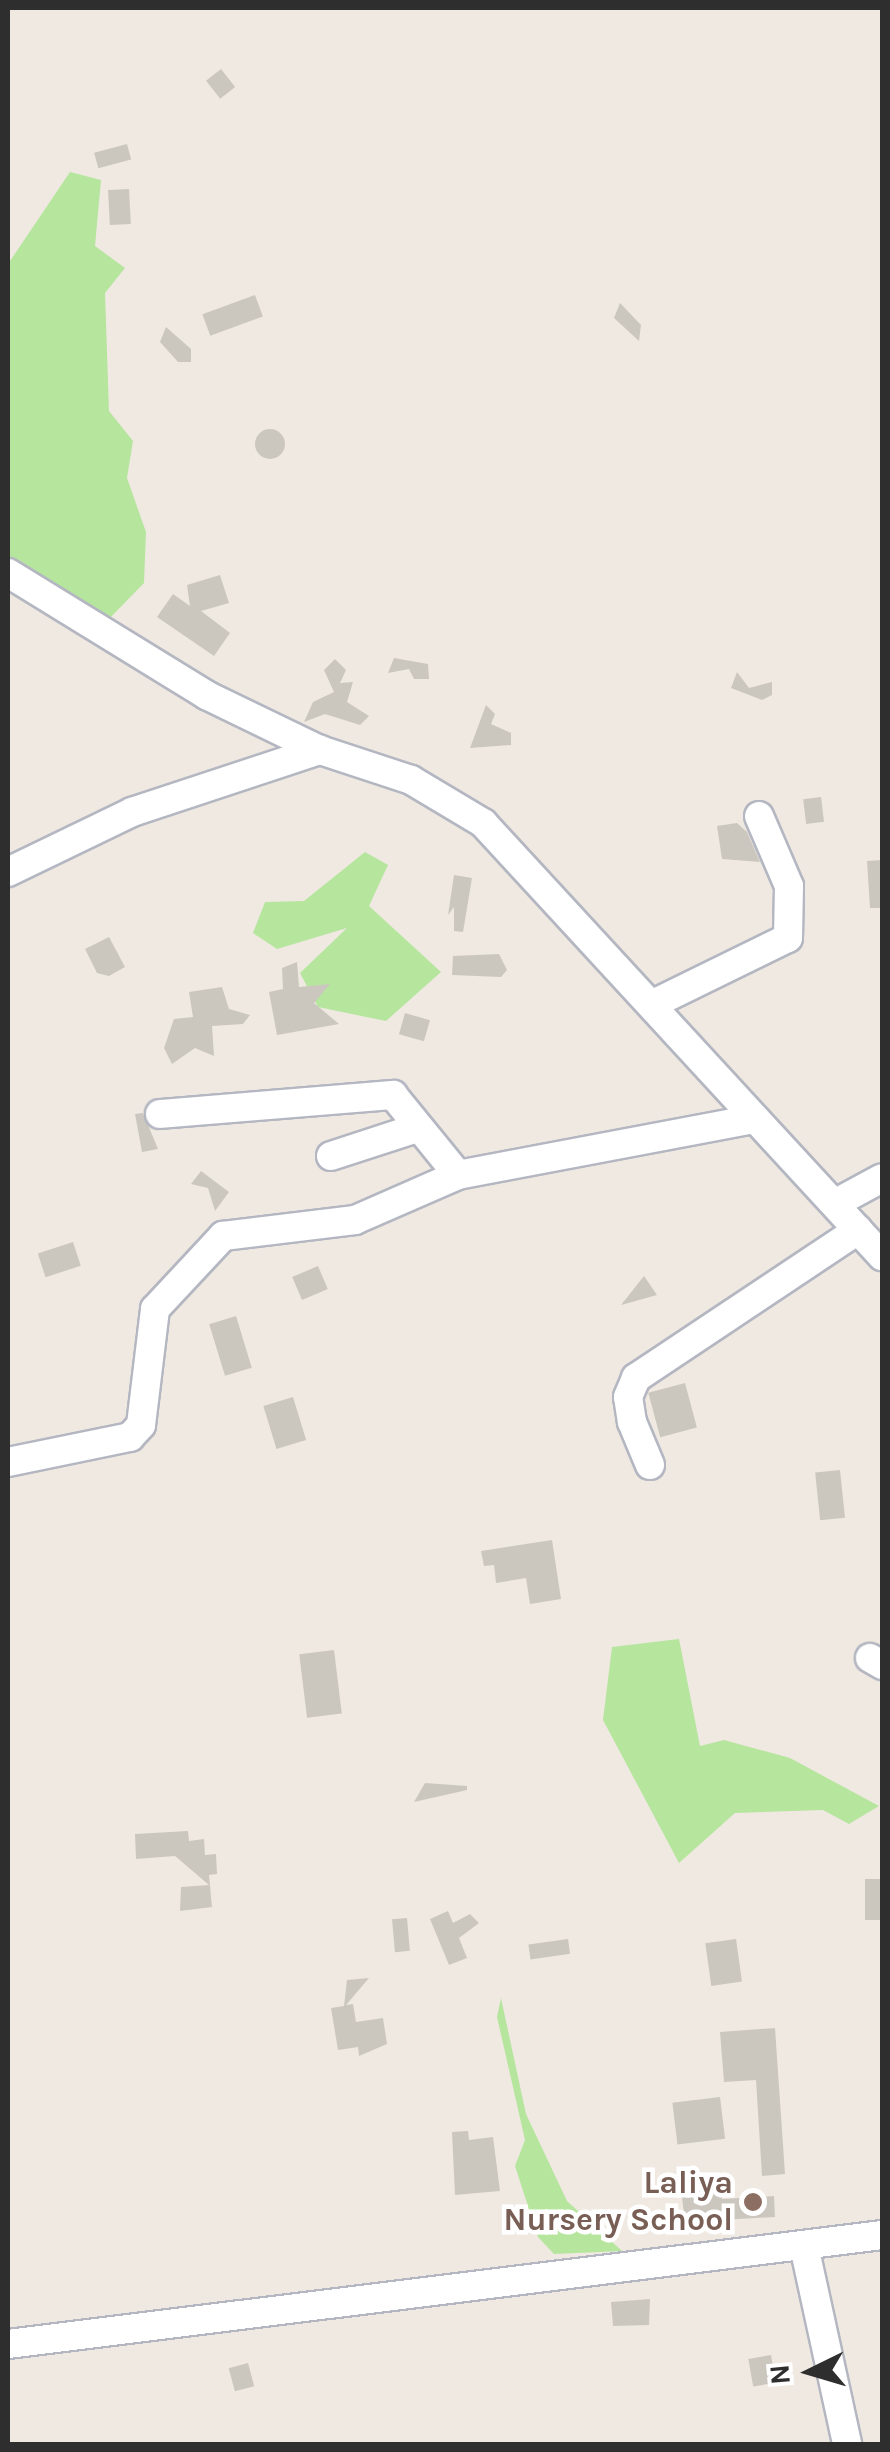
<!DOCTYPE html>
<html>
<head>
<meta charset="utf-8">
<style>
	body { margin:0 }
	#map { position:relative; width:890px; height:2452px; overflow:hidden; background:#efe9e1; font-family:Karla,sans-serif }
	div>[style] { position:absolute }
	.green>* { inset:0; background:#b6e59e }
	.building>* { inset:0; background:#cbc7bf; transform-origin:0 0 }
	.round { border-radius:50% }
	.roads { filter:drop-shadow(2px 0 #b4b7c1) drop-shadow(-2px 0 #b4b7c1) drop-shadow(0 2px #b4b7c1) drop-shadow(0 -2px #b4b7c1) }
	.minor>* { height:28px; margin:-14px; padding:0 14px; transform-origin:14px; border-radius:14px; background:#fff }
	.dots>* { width:28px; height:28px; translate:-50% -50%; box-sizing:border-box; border:5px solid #fff; border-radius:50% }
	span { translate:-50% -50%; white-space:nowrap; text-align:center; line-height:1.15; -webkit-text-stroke:9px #fff; paint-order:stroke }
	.education-label { font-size:32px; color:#785e54; font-weight:700 }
	.right { translate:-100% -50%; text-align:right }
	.frame { position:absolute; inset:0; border:10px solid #2e2e2e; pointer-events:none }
	.north { position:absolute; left:760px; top:2322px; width:100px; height:100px; -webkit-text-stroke:8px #fff; paint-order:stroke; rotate:265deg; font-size:28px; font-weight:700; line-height:40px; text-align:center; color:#2e2e2e }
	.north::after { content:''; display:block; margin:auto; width:35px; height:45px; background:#2e2e2e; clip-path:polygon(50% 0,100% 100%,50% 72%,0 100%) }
</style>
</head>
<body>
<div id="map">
	<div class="green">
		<i style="clip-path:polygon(70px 172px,101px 180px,95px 246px,125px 268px,105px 293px,109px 411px,133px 441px,127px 478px,146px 532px,144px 583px,103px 625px,8px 565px,8px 264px)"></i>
		<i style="clip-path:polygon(365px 852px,388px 865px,369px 906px,441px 972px,386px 1021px,318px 1007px,300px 973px,347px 928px,277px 949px,253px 933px,265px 902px,304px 901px)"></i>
		<i style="clip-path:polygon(679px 1639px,700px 1746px,724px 1740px,790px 1758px,879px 1806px,849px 1824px,823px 1810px,735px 1813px,679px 1863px,603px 1720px,612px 1647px)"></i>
		<i style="clip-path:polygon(501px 1998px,526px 2114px,567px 2201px,622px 2251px,554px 2254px,538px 2237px,515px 2166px,525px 2140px,497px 2017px)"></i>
	</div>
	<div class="building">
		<i style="left:221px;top:69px;width:23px;height:19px;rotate:52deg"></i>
		<i style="left:127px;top:144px;width:16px;height:34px;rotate:75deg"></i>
		<i style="left:129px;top:189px;width:35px;height:21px;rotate:87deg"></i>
		<i style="left:255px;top:295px;width:23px;height:56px;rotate:70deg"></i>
		<i style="clip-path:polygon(620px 303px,641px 325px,639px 341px,614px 318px)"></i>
		<i style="clip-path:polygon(166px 327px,191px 349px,191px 362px,178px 362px,160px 342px)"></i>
		<i class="round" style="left:255px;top:429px;width:30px;height:30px"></i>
		<i style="clip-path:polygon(220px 575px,229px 603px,201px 611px,230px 633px,214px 656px,157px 617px,173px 594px,190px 606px,187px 585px)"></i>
		<i style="clip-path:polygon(394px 658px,428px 664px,429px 679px,414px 679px,409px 669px,388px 673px)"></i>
		<i style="clip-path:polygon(335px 659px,346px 670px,340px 683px,353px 682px,347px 702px,369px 716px,360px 725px,325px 714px,304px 722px,313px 702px,334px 692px,324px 670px)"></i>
		<i style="clip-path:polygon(737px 672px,749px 688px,772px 682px,772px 695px,762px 700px,731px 688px)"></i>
		<i style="clip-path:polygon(486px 705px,495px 714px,491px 724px,511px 733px,511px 745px,470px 748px)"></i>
		<i style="left:821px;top:797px;width:25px;height:18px;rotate:83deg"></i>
		<i style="clip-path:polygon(737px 823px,747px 832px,760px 862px,722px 859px,717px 826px)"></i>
		<i style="clip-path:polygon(882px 860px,882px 908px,870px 908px,867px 861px)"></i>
		<i style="clip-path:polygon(454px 875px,472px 878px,463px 932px,454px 931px,454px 907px,448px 915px)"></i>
		<i style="clip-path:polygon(109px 937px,125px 967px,109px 976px,97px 973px,85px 949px)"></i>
		<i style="clip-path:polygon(499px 954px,507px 970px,501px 977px,452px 975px,453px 956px)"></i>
		<i style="clip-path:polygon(297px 962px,299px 987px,330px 984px,314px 1003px,339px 1024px,277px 1035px,269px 992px,283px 989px,282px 968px)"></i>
		<i style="clip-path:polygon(222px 987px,229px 1009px,250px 1015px,243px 1024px,212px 1026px,214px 1056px,195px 1048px,172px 1064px,164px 1048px,174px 1019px,193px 1017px,189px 992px)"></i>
		<i style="left:405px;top:1013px;width:26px;height:22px;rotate:16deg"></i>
		<i style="clip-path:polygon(143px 1113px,158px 1149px,142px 1152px,135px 1114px)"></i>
		<i style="clip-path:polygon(201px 1171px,229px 1192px,215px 1211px,208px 1188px,191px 1184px)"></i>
		<i style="left:73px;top:1242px;width:25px;height:37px;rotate:72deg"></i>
		<i style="left:318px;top:1266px;width:25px;height:28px;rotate:67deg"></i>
		<i style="clip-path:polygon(644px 1276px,657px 1295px,621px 1305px)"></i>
		<i style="left:236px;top:1316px;width:54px;height:28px;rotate:73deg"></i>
		<i style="left:685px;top:1383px;width:46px;height:38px;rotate:75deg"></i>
		<i style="left:293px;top:1397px;width:45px;height:31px;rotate:73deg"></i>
		<i style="left:840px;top:1470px;width:48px;height:25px;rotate:84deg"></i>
		<i style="clip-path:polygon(552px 1540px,561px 1599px,530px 1604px,526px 1578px,496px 1583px,494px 1565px,484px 1566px,481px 1551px)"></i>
		<i style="left:334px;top:1650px;width:64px;height:35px;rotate:83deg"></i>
		<i style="clip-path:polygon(425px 1783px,467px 1786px,467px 1790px,414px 1802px)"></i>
		<i style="clip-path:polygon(188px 1831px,189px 1841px,204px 1839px,205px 1855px,216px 1854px,217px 1874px,209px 1875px,212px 1907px,180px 1911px,181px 1887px,209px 1885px,175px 1856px,136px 1859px,135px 1834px)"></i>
		<i style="left:882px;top:1879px;width:41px;height:17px;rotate:90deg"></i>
		<i style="clip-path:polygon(448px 1911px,453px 1923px,470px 1914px,479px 1923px,459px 1938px,467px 1958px,449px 1965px,430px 1919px)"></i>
		<i style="left:407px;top:1918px;width:33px;height:15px;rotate:85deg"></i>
		<i style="left:568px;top:1939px;width:15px;height:40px;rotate:82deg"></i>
		<i style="left:736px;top:1939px;width:43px;height:31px;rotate:82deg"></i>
		<i style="clip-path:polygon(369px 1978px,346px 2005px,353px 2004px,356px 2022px,383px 2018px,387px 2044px,359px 2056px,358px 2047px,338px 2050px,331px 2008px,344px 2006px,347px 1980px)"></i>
		<i style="clip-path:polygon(775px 2028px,785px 2174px,762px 2176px,756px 2080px,724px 2082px,720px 2032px)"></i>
		<i style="left:720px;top:2097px;width:42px;height:48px;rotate:83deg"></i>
		<i style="clip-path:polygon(468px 2131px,469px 2140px,493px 2137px,500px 2191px,455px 2195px,452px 2132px)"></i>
		<i style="clip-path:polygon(720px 2176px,722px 2199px,774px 2196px,775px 2217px,685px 2222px,680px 2181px)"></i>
		<i style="clip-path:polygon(650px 2299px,649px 2325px,613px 2326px,611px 2302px)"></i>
		<i style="left:771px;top:2355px;width:28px;height:23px;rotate:80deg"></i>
		<i style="left:248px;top:2363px;width:24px;height:20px;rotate:75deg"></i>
	</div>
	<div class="roads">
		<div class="minor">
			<i style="left:8px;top:573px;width:233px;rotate:31.6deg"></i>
			<i style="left:206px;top:695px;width:127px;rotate:25.8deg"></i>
			<i style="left:320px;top:750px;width:96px;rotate:18.2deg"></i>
			<i style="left:411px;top:780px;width:84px;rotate:30.8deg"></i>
			<i style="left:483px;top:823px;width:589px;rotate:47.34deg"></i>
			<i style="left:8px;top:872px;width:138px;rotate:-25.8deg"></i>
			<i style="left:132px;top:812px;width:198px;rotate:-18.3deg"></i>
			<i style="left:653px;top:1004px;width:150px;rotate:-26.1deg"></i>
			<i style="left:788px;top:938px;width:52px;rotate:-88.9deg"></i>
			<i style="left:789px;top:886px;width:76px;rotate:-113.2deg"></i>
			<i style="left:160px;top:1114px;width:234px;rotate:-4.7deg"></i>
			<i style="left:393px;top:1095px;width:103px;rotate:50.9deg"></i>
			<i style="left:331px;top:1156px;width:90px;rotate:-18deg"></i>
			<i style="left:836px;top:1203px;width:52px;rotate:-28.5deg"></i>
			<i style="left:8px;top:1462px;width:125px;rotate:-11.6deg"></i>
			<i style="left:130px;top:1437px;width:16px;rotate:-47deg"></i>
			<i style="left:141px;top:1425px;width:117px;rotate:-83.1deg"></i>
			<i style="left:155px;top:1309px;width:100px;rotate:-47deg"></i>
			<i style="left:223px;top:1236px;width:133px;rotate:-6.9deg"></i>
			<i style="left:355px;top:1220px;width:112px;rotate:-23.6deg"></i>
			<i style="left:458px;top:1175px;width:302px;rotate:-10.7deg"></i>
			<i style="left:650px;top:1465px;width:47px;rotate:-112.7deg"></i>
			<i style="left:632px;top:1422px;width:25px;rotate:-99deg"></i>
			<i style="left:628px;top:1397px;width:21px;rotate:-67deg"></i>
			<i style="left:636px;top:1378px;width:267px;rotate:-33.7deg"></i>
			<i style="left:870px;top:1658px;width:14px;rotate:30deg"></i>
			<i style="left:804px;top:2246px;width:203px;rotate:77.7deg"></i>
			<i style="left:8px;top:2344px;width:881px;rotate:-7.11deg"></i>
		</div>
	</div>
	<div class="dots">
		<i style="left:753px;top:2202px;background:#8d6e63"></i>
	</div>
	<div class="education-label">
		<span class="right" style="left:733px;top:2202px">Laliya<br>Nursery School</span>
	</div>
	<div class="frame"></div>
	<div class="north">N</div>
</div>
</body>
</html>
